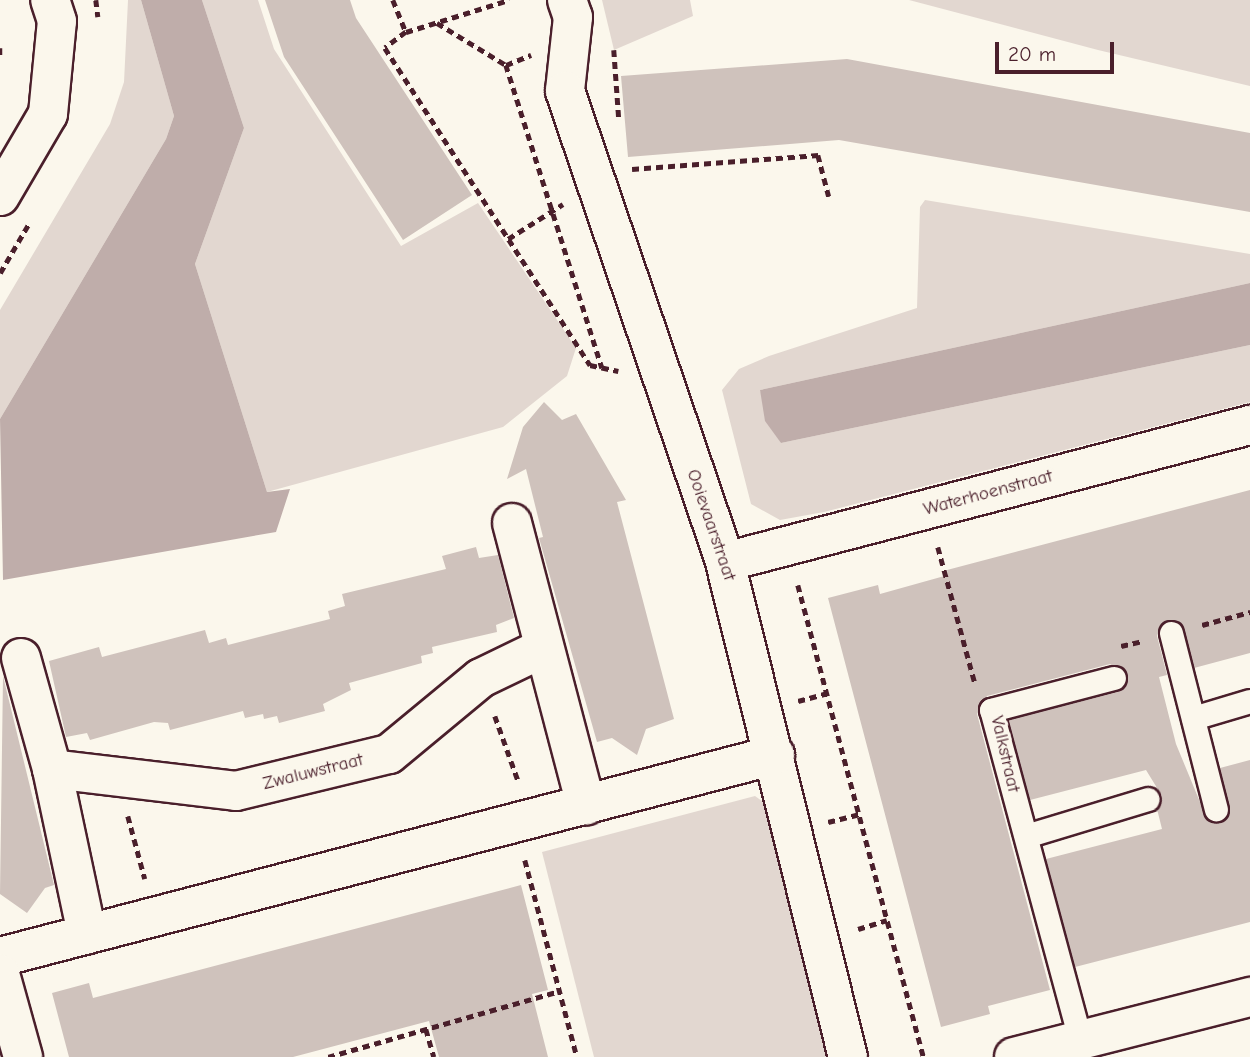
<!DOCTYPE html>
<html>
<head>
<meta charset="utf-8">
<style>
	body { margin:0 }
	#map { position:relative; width:1250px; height:1057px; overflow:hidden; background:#fbf7ec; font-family:"Comic Neue",sans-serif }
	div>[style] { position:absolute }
	.green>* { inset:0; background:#e2d7d0 }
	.water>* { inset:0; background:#bfadaa }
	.building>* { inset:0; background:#cfc2bc }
	.path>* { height:4.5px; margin-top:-2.25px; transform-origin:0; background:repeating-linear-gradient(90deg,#4a1f2b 0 7px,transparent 0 12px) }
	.roads { filter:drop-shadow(2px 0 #4a1f2b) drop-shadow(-2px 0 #4a1f2b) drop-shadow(0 2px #4a1f2b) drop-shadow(0 -2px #4a1f2b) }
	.lane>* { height:23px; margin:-11.5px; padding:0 11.5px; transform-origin:11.5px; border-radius:11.5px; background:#fbf7ec }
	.street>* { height:38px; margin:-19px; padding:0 19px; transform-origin:19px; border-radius:19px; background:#fbf7ec }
	.secondary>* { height:38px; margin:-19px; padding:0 19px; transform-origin:19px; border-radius:19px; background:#fbf7ec }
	span { translate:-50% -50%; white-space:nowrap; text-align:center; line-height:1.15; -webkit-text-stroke:6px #fbf7ec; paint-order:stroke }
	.street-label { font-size:19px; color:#4a1f2b }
	.scale { position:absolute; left:995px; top:42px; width:119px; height:32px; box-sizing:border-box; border:4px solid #4a1f2b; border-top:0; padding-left:9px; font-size:21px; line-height:24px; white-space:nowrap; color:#4a1f2b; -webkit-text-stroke:5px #fbf7ec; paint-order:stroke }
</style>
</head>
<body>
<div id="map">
	<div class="green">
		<i style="clip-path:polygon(128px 0,141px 0,174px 116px,166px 139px,0 419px,0 310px,110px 124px,124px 82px)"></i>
		<i style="clip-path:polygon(202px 0,258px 0,274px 49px,401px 246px,478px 203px,576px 348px,567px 376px,503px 427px,267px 492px,195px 264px,244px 128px)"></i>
		<i style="clip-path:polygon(602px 0,690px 0,693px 16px,614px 50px)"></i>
		<i style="clip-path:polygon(909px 0,1250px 0,1250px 86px,1098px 50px)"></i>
		<i style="clip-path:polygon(925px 200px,1250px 254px,1250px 283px,760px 390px,781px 443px,1250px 345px,1250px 402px,824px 512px,780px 520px,751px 504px,722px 390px,739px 369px,769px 356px,917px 308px,920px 207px)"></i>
		<i style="clip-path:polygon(755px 796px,769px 806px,832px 1057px,594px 1057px,542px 852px)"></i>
	</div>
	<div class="water">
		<i style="clip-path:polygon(141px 0,202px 0,244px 128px,195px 264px,267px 492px,290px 489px,276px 532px,3px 580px,0 419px,166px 139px,174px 116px)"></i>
		<i style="clip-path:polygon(1250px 283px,1250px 345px,781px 443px,765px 421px,760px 390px)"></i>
	</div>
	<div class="building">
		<i style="clip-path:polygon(265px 0,350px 0,356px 18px,472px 195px,403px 240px,284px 57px)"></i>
		<i style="clip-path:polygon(847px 59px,1250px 133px,1250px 212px,839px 140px,628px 157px,621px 76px)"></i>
		<i style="clip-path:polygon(544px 402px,562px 420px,576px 414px,626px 500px,617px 502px,674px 719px,646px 729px,637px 755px,612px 738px,597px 742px,539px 538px,543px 537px,526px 469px,507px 479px,523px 427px)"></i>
		<i style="clip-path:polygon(1250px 490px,1250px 653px,1194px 668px,1180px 623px,1162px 623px,1157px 636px,1167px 675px,1159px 677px,1176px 744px,1207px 819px,1220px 822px,1230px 812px,1220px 768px,1250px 760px,1250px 922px,1075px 967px,1046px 859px,1162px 829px,1157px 809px,1162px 796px,1146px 770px,1030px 800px,1008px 720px,1118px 692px,1127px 674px,1110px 664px,987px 696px,977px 714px,1050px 990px,988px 1006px,990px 1014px,941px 1027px,828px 598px,878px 585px,880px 594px,948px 575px,947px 570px)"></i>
		<i style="clip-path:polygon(476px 547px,479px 558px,498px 555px,514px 618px,496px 625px,497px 632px,432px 647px,433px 653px,421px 656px,422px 663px,349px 683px,351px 690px,323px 704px,325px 711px,279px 723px,277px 716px,264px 719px,263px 714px,245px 718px,243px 711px,170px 730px,168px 723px,154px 722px,90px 740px,87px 733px,66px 737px,49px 661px,99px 647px,102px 657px,205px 630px,209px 643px,226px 638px,228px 645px,330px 619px,328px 611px,345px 606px,342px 594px,446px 569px,442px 556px)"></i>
		<i style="clip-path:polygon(3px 676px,54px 885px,45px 888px,27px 913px,0 894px)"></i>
		<i style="clip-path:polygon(521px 885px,548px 990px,532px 994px,548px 1057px,439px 1057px,429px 1021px,293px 1057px,69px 1057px,52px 993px,89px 983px,93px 998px)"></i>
	</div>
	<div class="path">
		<i style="left:96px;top:0;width:17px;rotate:83deg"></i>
		<i style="left:393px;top:0;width:35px;rotate:68deg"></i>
		<i style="left:406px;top:32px;width:26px;rotate:143deg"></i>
		<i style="left:385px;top:48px;width:378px;rotate:57.1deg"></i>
		<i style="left:590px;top:365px;width:29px;rotate:12deg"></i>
		<i style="left:437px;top:23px;width:81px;rotate:31.3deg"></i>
		<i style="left:506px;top:65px;width:27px;rotate:-22deg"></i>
		<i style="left:406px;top:32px;width:108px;rotate:-17.3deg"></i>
		<i style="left:0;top:48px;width:10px;rotate:90deg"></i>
		<i style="left:614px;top:50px;width:70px;rotate:85.9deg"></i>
		<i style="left:506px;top:65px;width:318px;rotate:72.4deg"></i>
		<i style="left:632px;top:169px;width:187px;rotate:-4.3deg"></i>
		<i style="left:818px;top:155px;width:43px;rotate:75.3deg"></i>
		<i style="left:508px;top:239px;width:65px;rotate:-32.5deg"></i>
		<i style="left:0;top:273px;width:56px;rotate:-59.7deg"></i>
		<i style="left:938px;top:547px;width:141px;rotate:74.8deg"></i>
		<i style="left:798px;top:585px;width:489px;rotate:75.1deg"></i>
		<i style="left:1202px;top:625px;width:50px;rotate:-15.2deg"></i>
		<i style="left:1121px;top:646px;width:23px;rotate:-13deg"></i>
		<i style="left:798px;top:701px;width:30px;rotate:-15deg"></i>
		<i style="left:495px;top:716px;width:71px;rotate:70.3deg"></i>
		<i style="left:128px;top:816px;width:65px;rotate:74.9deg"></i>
		<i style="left:828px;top:822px;width:32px;rotate:-14deg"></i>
		<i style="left:525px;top:860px;width:204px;rotate:75.2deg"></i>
		<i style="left:858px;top:929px;width:30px;rotate:-17deg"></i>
		<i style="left:426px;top:1029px;width:29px;rotate:74deg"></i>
		<i style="left:328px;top:1057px;width:240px;rotate:-15.9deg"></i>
	</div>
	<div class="roads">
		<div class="lane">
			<i style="left:1171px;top:633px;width:182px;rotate:75.7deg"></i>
			<i style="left:1193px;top:718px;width:59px;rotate:-16.6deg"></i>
			<i style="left:1026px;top:836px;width:127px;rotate:-16.9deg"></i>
			<i style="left:1080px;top:1039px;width:341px;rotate:-105.1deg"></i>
			<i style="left:991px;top:710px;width:127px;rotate:-14.6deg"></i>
		</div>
		<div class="street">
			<i style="left:567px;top:0;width:18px;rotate:71deg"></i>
			<i style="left:573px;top:17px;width:74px;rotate:96.2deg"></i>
			<i style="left:565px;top:91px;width:497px;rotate:71.2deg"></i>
			<i style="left:725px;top:562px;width:510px;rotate:76.05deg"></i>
			<i style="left:512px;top:523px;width:292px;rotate:75.3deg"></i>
			<i style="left:725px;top:562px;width:543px;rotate:-14.63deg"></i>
			<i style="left:21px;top:658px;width:115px;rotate:74.4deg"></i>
			<i style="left:52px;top:769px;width:169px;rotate:78deg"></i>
			<i style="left:52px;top:769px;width:185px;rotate:6.8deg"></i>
			<i style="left:236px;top:791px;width:157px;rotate:-13.6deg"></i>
			<i style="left:389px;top:754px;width:119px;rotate:-39.6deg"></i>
			<i style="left:481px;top:678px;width:67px;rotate:-25.8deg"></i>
			<i style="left:0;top:957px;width:801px;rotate:-14.61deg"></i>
			<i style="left:0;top:974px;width:86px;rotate:74.5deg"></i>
			<i style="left:1014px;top:1057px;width:244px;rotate:-14.3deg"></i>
		</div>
		<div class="secondary">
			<i style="left:0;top:196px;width:95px;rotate:-59.7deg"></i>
			<i style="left:48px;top:114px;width:93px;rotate:-84.5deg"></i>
			<i style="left:57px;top:21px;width:22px;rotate:-108deg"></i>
		</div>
	</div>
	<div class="street-label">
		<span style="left:988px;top:493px;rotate:-15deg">Waterhoenstraat</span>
		<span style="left:711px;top:525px;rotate:71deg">Ooievaarstraat</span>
		<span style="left:1005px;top:754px;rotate:77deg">Valkstraat</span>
		<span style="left:313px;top:772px;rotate:-14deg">Zwaluwstraat</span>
	</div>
	<div class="scale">20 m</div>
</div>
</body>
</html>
